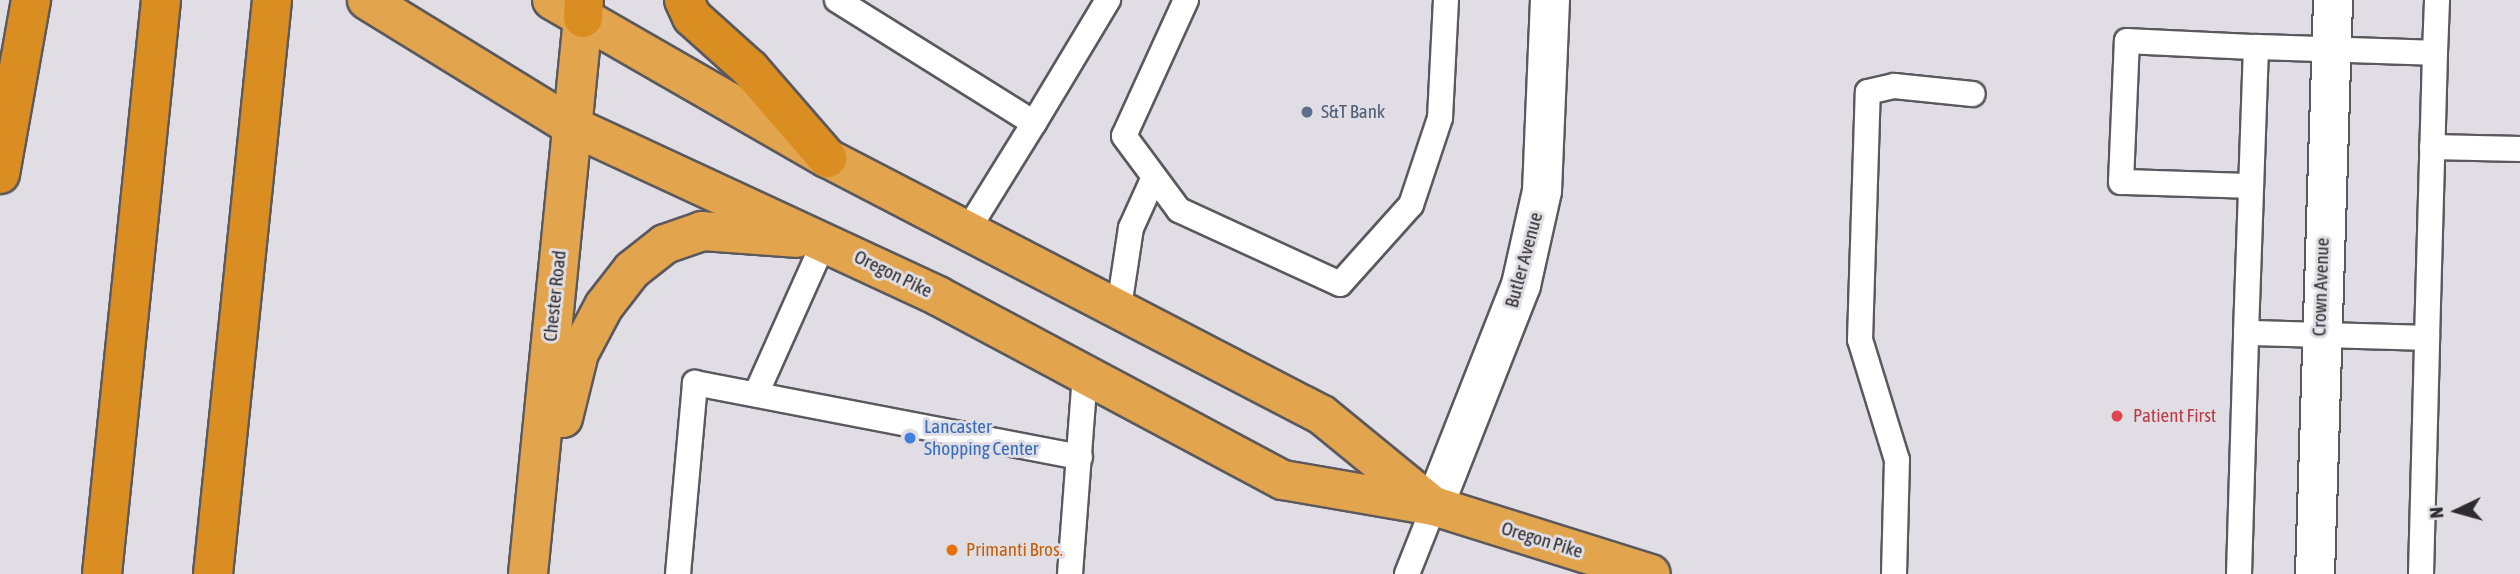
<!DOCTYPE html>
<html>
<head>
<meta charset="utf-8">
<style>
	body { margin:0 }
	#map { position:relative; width:2520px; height:574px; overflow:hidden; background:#e0dee4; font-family:"Asap Condensed",sans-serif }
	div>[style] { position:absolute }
	.roads { filter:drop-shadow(2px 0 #5b595e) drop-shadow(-2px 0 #5b595e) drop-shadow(0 2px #5b595e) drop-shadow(0 -2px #5b595e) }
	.service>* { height:24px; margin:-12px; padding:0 12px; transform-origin:12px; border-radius:12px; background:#fff }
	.minor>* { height:38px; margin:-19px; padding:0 19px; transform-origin:19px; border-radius:19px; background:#fff }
	.tertiary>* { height:38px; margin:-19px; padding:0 19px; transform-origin:19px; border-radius:19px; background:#fff }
	.trunk>* { height:38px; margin:-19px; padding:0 19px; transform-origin:19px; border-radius:19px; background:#e2a44c }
	.motorway>* { height:38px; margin:-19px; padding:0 19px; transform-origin:19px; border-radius:19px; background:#da8d20 }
	.dots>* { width:19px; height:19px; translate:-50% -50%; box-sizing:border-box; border:4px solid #e0dee4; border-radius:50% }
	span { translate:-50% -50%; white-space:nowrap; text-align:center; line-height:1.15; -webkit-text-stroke:6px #e0dee4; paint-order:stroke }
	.service-label { font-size:19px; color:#4e5e75 }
	.left { translate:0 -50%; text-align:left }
	.street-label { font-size:19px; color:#2d2c2e }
	.health-label { font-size:19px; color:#be3a42 }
	.shop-label { font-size:19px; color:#366cbe }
	.food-label { font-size:19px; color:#c56008 }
	.north { position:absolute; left:2422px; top:476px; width:70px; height:70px; -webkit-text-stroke:5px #e0dee4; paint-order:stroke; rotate:265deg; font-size:19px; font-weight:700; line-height:28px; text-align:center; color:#2d2c2e }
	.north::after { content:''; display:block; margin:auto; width:24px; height:32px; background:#2d2c2e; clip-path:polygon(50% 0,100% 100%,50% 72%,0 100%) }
</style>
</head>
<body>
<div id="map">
	<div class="roads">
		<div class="service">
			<i style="left:837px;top:0;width:232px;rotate:32deg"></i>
			<i style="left:1034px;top:123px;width:123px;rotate:121.8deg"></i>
			<i style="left:1186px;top:0;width:149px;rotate:114.5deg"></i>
			<i style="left:1124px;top:136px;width:92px;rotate:53.4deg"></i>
			<i style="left:1179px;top:210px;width:177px;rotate:24.7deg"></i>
			<i style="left:1340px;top:284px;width:106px;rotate:-48.1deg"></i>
			<i style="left:1411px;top:205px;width:92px;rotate:-71.6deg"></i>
			<i style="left:1440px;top:118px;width:118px;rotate:-87.1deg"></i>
			<i style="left:2256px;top:47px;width:179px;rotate:1.9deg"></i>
			<i style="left:2435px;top:53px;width:285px;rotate:91.6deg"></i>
			<i style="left:2427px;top:338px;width:181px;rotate:-178.4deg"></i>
			<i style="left:2246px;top:333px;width:286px;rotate:-88deg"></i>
			<i style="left:2435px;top:53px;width:53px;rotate:-87.8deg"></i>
			<i style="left:1034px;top:123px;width:144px;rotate:-59deg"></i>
			<i style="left:2432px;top:147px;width:88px;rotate:1.3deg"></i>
			<i style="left:2251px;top:186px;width:130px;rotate:-178.2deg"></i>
			<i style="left:2121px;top:182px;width:141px;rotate:-87.6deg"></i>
			<i style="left:2127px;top:41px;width:129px;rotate:2.7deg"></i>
			<i style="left:1119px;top:307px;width:80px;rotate:-81.4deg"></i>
			<i style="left:1131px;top:228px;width:56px;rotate:-65.7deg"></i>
			<i style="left:756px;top:394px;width:169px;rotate:-65.9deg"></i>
			<i style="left:678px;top:574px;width:192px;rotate:-84.9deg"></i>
			<i style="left:695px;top:383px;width:392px;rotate:10.9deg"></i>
			<i style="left:1070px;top:574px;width:201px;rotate:-85.7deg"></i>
			<i style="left:1407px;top:574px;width:73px;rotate:-68.3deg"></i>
			<i style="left:1894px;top:574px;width:114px;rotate:-88.5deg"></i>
			<i style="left:1897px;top:460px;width:126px;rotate:-107.1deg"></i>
			<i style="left:1860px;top:340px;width:248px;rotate:-88.2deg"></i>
			<i style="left:1868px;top:92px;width:27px;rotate:-13deg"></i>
			<i style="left:1894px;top:86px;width:79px;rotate:5.8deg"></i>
			<i style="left:2239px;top:574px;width:241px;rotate:-88.3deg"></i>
			<i style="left:2421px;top:574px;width:236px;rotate:-88.5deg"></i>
		</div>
		<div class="minor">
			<i style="left:2315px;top:574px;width:574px;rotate:-88.2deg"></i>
		</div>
		<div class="tertiary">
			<i style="left:1434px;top:506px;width:238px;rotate:-68.5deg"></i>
			<i style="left:1521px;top:285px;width:96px;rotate:-77.4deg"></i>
			<i style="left:1542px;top:191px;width:191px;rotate:-87.6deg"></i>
		</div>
		<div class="trunk">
			<i style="left:367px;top:0;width:241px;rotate:31.6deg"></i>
			<i style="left:572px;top:126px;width:404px;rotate:24.9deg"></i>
			<i style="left:938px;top:296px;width:391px;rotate:28.1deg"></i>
			<i style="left:1283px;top:480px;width:153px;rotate:9.8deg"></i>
			<i style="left:1434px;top:506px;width:227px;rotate:17.4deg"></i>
			<i style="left:552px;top:0;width:317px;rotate:29.9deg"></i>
			<i style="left:827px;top:158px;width:558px;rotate:27.44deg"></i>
			<i style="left:1322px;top:415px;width:142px;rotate:39.3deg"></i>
			<i style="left:563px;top:418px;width:67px;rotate:-76.2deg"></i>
			<i style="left:579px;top:353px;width:53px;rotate:-62deg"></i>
			<i style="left:604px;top:306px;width:46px;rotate:-52.1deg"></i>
			<i style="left:632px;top:270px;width:42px;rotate:-38.2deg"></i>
			<i style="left:665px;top:244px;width:39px;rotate:-19deg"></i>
			<i style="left:702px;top:231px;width:95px;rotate:4.2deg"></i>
			<i style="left:528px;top:574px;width:559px;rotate:-84.35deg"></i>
		</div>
		<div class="motorway">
			<i style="left:684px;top:0;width:19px;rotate:65deg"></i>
			<i style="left:692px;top:17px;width:78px;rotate:41.9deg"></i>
			<i style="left:750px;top:69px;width:118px;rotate:49.1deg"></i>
			<i style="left:583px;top:18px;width:18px;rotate:-87deg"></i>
			<i style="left:0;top:174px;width:177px;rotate:-79.9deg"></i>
			<i style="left:102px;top:574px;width:577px;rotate:-84.13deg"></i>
			<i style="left:213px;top:574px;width:577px;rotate:-84.13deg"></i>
		</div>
	</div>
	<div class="dots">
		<i style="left:1307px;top:112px;background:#5c6f8a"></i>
		<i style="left:2117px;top:416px;background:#e0444e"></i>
		<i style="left:910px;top:438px;background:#3f7fe0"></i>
		<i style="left:952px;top:550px;background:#e8710a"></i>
	</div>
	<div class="service-label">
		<span class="left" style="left:1321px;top:112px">S&amp;T Bank</span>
	</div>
	<div class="street-label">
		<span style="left:1524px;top:260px;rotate:-75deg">Butler Avenue</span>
		<span style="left:893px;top:274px;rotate:26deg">Oregon Pike</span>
		<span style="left:2321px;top:287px;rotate:-88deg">Crown Avenue</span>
		<span style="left:555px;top:296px;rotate:-84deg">Chester Road</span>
		<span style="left:1542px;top:540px;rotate:17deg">Oregon Pike</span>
	</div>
	<div class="health-label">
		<span class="left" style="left:2133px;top:416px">Patient First</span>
	</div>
	<div class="shop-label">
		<span class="left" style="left:924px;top:438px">Lancaster<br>Shopping Center</span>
	</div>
	<div class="food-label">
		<span class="left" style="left:966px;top:550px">Primanti Bros.</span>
	</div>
	<div class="north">N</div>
</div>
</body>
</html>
